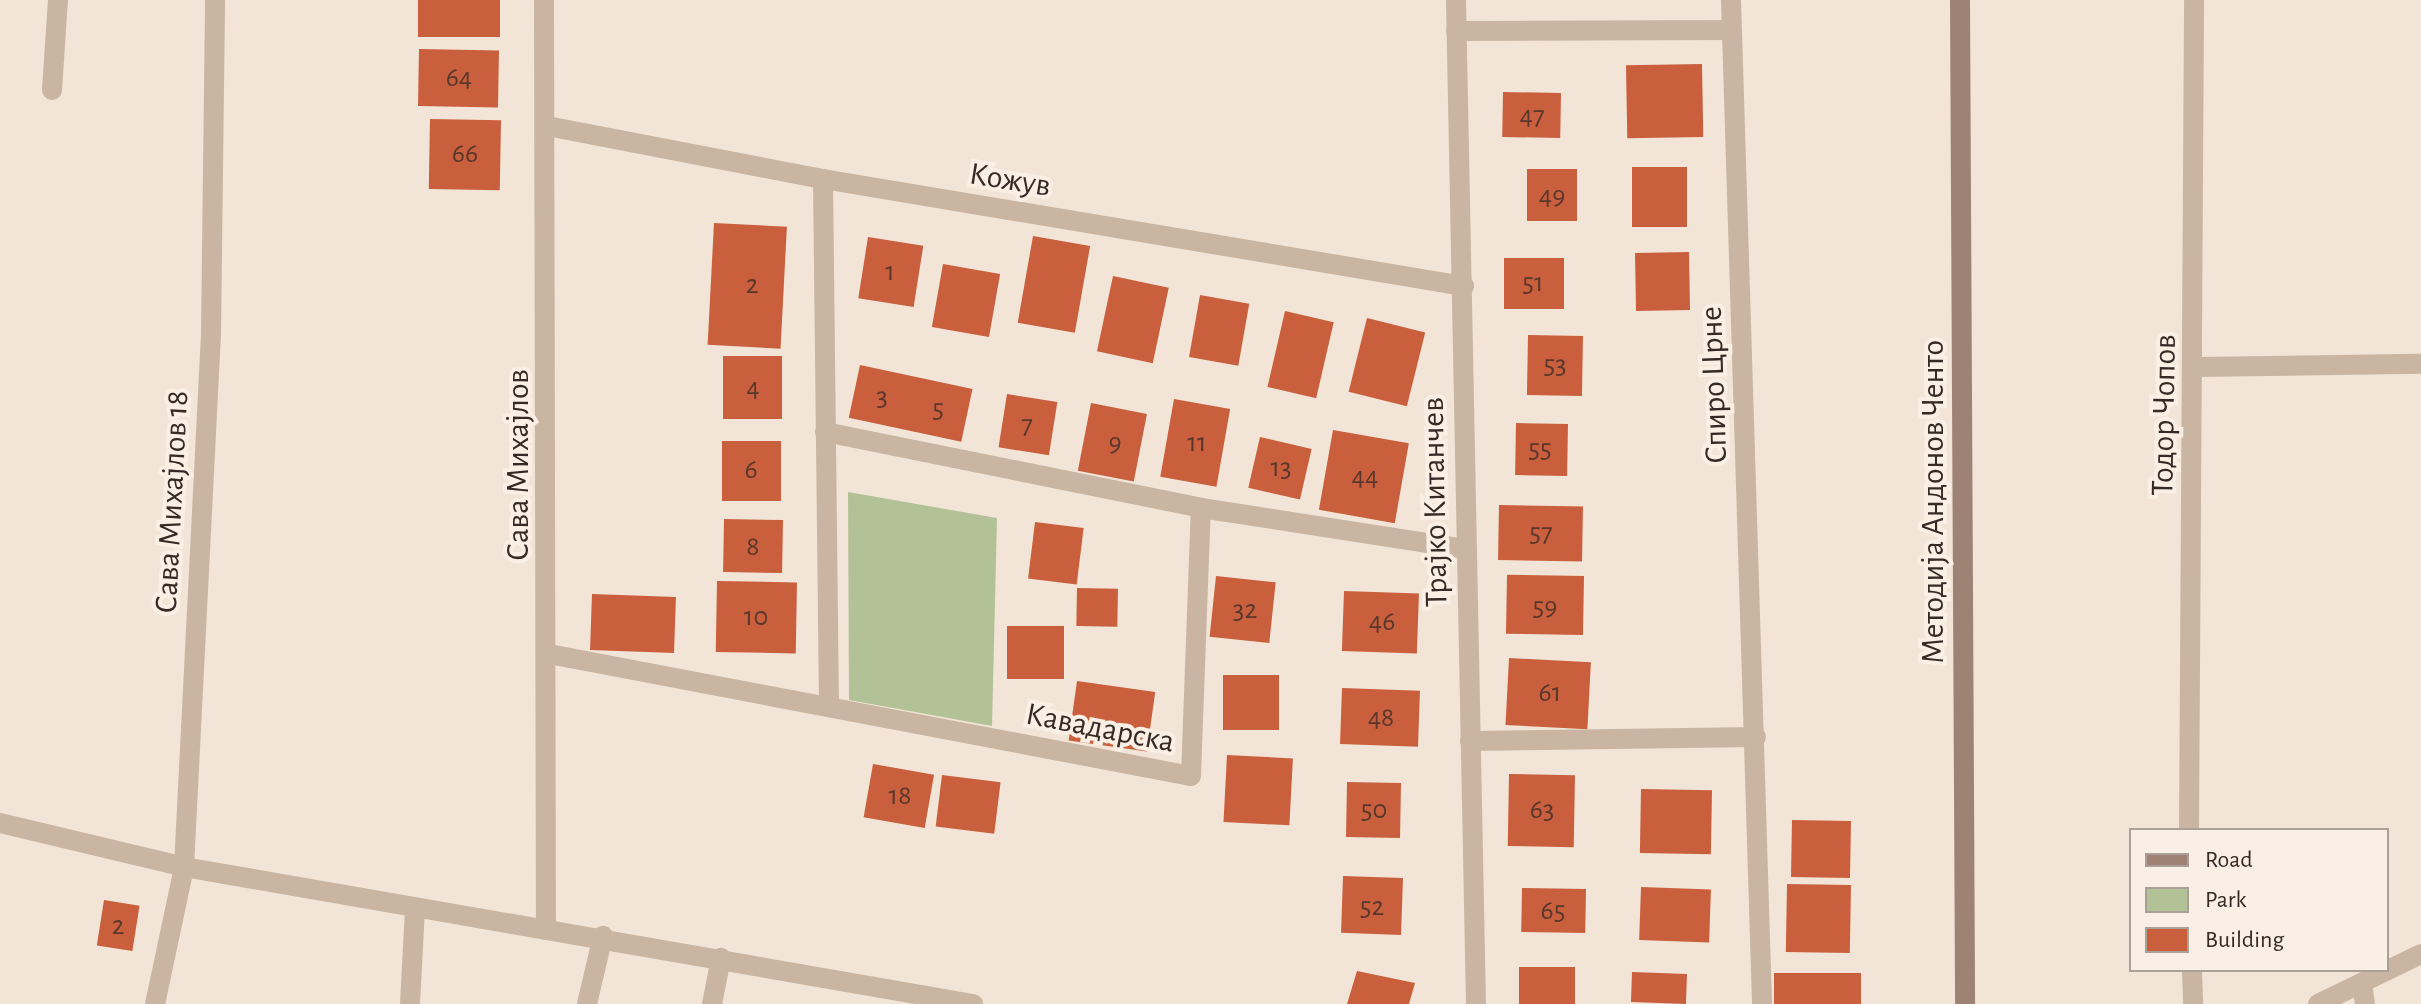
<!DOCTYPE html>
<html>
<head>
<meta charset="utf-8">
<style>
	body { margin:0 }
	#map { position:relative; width:2421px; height:1004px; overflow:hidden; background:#f2e5d7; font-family:"Alegreya Sans",sans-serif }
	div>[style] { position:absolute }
	.green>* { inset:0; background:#b3c197 }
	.building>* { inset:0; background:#ca5f3d; transform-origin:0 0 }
	.street>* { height:20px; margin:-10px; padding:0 10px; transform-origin:10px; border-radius:10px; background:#cab5a3 }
	.secondary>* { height:20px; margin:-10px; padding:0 10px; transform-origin:10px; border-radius:10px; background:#9e8375 }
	span { translate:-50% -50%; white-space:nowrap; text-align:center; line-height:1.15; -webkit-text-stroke:8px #faefe4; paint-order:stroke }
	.number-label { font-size:28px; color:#5a372c }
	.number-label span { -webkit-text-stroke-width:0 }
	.street-label { font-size:32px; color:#352a26 }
	.legend { position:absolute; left:2129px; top:828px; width:260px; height:144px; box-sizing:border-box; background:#faefe4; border:2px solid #aba098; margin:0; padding:10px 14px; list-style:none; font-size:24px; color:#352a26 }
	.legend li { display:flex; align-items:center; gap:16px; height:40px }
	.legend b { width:40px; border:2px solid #aba098 }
</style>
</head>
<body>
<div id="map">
	<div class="green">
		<i style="clip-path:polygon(848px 492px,997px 518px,992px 726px,849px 700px)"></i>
	</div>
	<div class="building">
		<i style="left:418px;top:0;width:82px;height:37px"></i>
		<i style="left:419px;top:49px;width:80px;height:57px;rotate:1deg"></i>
		<i style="left:1702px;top:64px;width:73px;height:76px;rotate:89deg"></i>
		<i style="left:1561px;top:93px;width:45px;height:58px;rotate:91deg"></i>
		<i style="left:430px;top:119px;width:71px;height:70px;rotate:1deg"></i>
		<i style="left:1632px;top:167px;width:55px;height:60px"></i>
		<i style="left:1577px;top:169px;width:52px;height:50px;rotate:90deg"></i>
		<i style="left:714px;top:223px;width:73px;height:122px;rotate:3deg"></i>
		<i style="left:1033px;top:236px;width:58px;height:88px;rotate:10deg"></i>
		<i style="left:868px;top:237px;width:56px;height:62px;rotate:9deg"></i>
		<i style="left:1689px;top:252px;width:58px;height:54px;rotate:89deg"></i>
		<i style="left:1504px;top:258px;width:60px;height:51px"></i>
		<i style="left:943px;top:264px;width:58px;height:64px;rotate:10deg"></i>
		<i style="left:1113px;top:276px;width:57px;height:77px;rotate:12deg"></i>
		<i style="left:1200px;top:295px;width:50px;height:63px;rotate:10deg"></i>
		<i style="left:1285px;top:311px;width:50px;height:78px;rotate:13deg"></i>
		<i style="left:1367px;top:318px;width:60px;height:76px;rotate:14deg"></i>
		<i style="left:1528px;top:335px;width:55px;height:60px;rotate:1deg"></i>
		<i style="left:723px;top:356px;width:59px;height:63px"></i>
		<i style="left:860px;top:365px;width:115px;height:54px;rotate:12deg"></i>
		<i style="left:1007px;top:394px;width:51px;height:54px;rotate:9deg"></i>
		<i style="left:1174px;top:399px;width:57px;height:79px;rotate:10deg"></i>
		<i style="left:1091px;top:403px;width:57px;height:69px;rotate:11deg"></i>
		<i style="left:1516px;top:423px;width:52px;height:52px;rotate:1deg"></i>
		<i style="left:1333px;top:430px;width:77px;height:81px;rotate:10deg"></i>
		<i style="left:1260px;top:437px;width:53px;height:52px;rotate:13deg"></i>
		<i style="left:722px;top:441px;width:59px;height:60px"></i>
		<i style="left:1499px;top:505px;width:84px;height:55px;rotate:1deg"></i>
		<i style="left:783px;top:520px;width:53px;height:59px;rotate:91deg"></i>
		<i style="left:1035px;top:522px;width:49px;height:57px;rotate:7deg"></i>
		<i style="left:1216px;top:576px;width:60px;height:61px;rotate:6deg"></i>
		<i style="left:1584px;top:576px;width:59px;height:77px;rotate:91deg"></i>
		<i style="left:717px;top:581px;width:80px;height:71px;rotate:1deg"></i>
		<i style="left:1077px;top:588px;width:41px;height:38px;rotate:1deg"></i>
		<i style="left:1344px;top:591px;width:75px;height:60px;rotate:2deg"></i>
		<i style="left:592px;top:594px;width:84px;height:56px;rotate:2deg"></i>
		<i style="left:1007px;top:626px;width:57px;height:53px"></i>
		<i style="left:1509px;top:658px;width:82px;height:67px;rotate:3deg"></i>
		<i style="left:1279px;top:675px;width:55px;height:56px;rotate:90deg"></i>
		<i style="left:1077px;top:681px;width:79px;height:60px;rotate:8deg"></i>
		<i style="left:1342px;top:688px;width:78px;height:56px;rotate:2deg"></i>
		<i style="left:1227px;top:755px;width:66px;height:67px;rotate:3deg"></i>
		<i style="left:873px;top:764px;width:62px;height:54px;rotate:10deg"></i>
		<i style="left:1509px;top:774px;width:66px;height:72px;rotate:1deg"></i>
		<i style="left:942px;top:775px;width:59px;height:52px;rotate:7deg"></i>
		<i style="left:1347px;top:782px;width:54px;height:55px;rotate:1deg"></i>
		<i style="left:1641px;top:789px;width:71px;height:64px;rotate:1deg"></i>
		<i style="left:1792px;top:820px;width:59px;height:57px;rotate:1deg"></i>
		<i style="left:1403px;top:878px;width:57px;height:60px;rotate:92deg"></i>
		<i style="left:1787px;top:884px;width:64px;height:68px;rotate:1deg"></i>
		<i style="left:1641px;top:887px;width:70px;height:53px;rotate:2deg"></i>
		<i style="left:1522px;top:888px;width:64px;height:44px;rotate:1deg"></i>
		<i style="left:104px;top:900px;width:36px;height:46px;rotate:9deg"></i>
		<i style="left:1519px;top:967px;width:56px;height:37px"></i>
		<i style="clip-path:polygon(1357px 971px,1415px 983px,1409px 1004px,1347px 1004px)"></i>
		<i style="left:1774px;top:973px;width:87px;height:31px"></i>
		<i style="left:1687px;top:974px;width:30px;height:55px;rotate:92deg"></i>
	</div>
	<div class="street">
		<i style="left:544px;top:0;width:930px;rotate:89.88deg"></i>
		<i style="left:1456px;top:0;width:1004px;rotate:88.86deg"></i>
		<i style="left:1731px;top:0;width:1004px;rotate:88.23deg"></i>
		<i style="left:1456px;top:31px;width:275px;rotate:-0.2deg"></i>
		<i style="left:52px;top:90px;width:90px;rotate:-86.2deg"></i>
		<i style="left:547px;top:126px;width:281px;rotate:10.9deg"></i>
		<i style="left:823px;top:179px;width:650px;rotate:9.48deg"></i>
		<i style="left:823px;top:179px;width:526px;rotate:89.35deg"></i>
		<i style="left:2195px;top:367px;width:226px;rotate:-0.8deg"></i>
		<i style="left:825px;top:432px;width:384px;rotate:11.4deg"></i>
		<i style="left:1201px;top:508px;width:267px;rotate:8.8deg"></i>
		<i style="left:549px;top:654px;width:653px;rotate:10.76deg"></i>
		<i style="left:1191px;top:776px;width:268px;rotate:-87.9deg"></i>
		<i style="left:1470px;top:741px;width:286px;rotate:-0.8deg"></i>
		<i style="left:0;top:823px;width:189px;rotate:13.4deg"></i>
		<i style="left:184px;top:867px;width:801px;rotate:9.85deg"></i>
		<i style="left:2189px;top:830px;width:830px;rotate:-89.65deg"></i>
		<i style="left:2192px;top:970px;width:34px;rotate:88deg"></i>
		<i style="left:2362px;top:983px;width:21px;rotate:82deg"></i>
		<i style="left:155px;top:1004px;width:140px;rotate:-78deg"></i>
		<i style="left:184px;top:867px;width:534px;rotate:-87.1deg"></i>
		<i style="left:211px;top:334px;width:334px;rotate:-89.3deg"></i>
		<i style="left:410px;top:1004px;width:94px;rotate:-87deg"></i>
		<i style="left:587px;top:1004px;width:70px;rotate:-76.8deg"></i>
		<i style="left:712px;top:1004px;width:47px;rotate:-78.9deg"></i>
		<i style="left:2318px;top:1004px;width:114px;rotate:-25.9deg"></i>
	</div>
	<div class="secondary">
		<i style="left:1960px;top:0;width:1004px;rotate:89.71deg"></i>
	</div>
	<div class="number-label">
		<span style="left:459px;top:78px">64</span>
		<span style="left:1532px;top:116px">47</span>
		<span style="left:465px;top:154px">66</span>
		<span style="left:1552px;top:196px">49</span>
		<span style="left:890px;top:272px">1</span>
		<span style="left:1533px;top:283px">51</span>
		<span style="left:752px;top:285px">2</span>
		<span style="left:1555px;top:365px">53</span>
		<span style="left:753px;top:388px">4</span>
		<span style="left:882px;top:397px">3</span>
		<span style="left:938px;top:409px">5</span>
		<span style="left:1027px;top:425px">7</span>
		<span style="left:1115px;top:443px">9</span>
		<span style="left:1197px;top:443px">11</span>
		<span style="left:1540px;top:449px">55</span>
		<span style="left:1281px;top:468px">13</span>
		<span style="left:751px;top:470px">6</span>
		<span style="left:1365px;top:477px">44</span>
		<span style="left:1541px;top:533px">57</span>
		<span style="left:753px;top:547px">8</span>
		<span style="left:1545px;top:607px">59</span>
		<span style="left:1245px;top:610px">32</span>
		<span style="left:756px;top:617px">10</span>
		<span style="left:1382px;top:622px">46</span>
		<span style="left:1550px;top:693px">61</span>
		<span style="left:1381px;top:718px">48</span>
		<span style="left:900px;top:796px">18</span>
		<span style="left:1374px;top:810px">50</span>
		<span style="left:1542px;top:810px">63</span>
		<span style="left:1372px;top:907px">52</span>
		<span style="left:1553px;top:911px">65</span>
		<span style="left:118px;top:926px">2</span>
	</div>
	<div class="street-label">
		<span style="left:1010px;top:180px;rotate:9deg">Кожув</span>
		<span style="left:1714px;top:385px;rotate:-92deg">Спиро Црне</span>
		<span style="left:2164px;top:415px;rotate:-89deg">Тодор Чопов</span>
		<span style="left:518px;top:465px;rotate:-90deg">Сава Михајлов</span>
		<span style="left:172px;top:502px;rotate:-87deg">Сава Михајлов 18</span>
		<span style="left:1435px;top:502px;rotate:-91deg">Трајко Китанчев</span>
		<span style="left:1933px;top:502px;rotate:-90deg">Методија Андонов Ченто</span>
		<span style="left:1100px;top:728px;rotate:11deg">Кавадарска</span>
	</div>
	<ul class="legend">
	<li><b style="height:10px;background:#9e8375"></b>Road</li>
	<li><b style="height:22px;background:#b3c197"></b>Park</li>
	<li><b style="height:22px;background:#ca5f3d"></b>Building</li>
	</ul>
</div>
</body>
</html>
